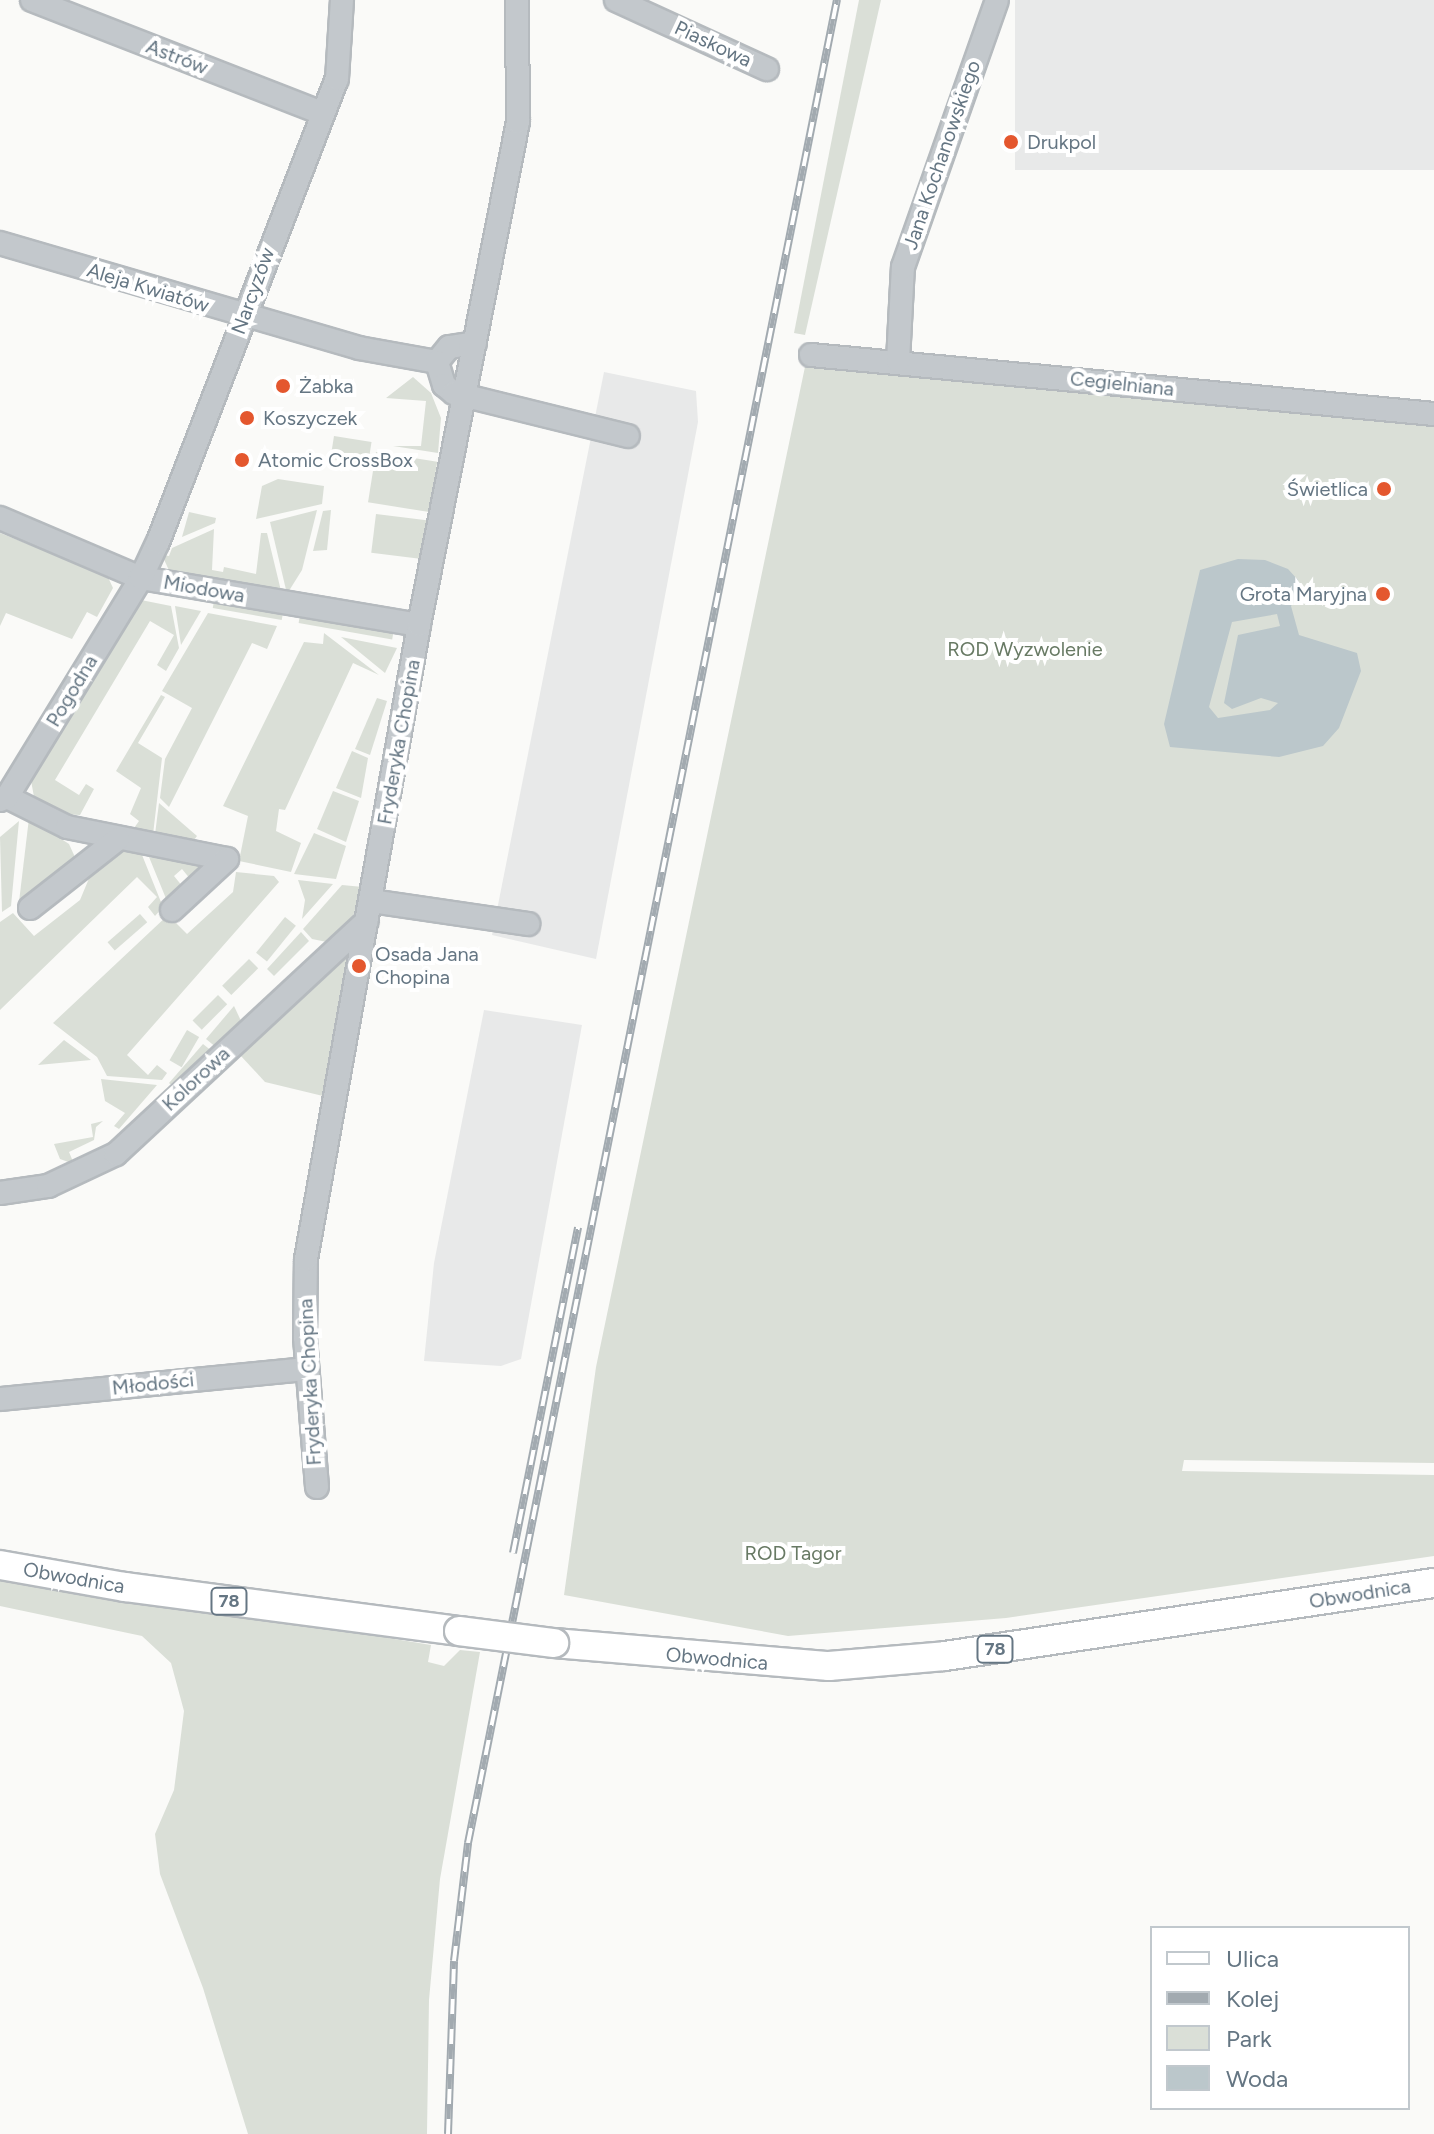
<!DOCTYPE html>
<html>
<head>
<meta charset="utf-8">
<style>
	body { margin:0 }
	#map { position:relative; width:1434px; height:2134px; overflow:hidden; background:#fafaf8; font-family:Figtree,sans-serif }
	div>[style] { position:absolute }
	.built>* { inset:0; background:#e8e9e9; transform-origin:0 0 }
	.green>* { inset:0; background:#dadfd7; transform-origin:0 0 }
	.water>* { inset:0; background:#bbc7cb }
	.roads { filter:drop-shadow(2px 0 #b5babe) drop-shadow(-2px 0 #b5babe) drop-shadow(0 2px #b5babe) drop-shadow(0 -2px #b5babe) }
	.minor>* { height:22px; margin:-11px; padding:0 11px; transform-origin:11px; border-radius:11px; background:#c3c8cc }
	.major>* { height:28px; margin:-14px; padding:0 14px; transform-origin:14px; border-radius:14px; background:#fff }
	.rail>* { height:8px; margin-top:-4px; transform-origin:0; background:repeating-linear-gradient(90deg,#fff 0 15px,#a2aab0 0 30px); box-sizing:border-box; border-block:2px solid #a2aab0 }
	.bridges { filter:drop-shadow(2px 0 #b5babe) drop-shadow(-2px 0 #b5babe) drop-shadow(0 2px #b5babe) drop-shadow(0 -2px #b5babe) }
	.major-bridge>* { height:28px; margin:-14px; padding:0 14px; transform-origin:14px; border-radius:14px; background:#fff }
	.dots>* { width:22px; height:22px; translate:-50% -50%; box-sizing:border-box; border:4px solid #fff; border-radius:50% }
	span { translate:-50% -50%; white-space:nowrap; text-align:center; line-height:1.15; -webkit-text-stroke:8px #fff; paint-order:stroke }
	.shield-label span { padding:2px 6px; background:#fff; border:2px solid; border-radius:6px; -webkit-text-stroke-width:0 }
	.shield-label { font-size:18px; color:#657683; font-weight:700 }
	.street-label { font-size:20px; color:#657683 }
	.poi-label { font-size:20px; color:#657683 }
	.left { translate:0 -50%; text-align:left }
	.right { translate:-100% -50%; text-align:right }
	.park-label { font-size:20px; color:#687a64 }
	.legend { position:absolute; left:1150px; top:1926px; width:260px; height:184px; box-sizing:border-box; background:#fff; border:2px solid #c1c8cd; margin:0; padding:10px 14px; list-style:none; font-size:24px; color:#657683 }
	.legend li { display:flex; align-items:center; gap:16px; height:40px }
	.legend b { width:40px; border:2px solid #c1c8cd }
</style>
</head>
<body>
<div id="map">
	<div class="built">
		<i style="left:1015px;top:0;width:419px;height:170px"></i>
		<i style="clip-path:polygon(604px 372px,696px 391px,698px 422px,596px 959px,492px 935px)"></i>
		<i style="clip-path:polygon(484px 1010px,582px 1025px,521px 1359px,501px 1366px,424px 1361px,434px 1263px)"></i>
	</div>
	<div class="green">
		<i style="clip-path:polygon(859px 0,881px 0,805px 335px,794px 333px)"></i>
		<i style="clip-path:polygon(806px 362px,1434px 422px,1434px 1463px,1184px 1460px,1182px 1471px,1434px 1475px,1434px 1556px,1006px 1618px,788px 1636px,564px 1595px,596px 1367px)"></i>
		<i style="clip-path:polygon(413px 377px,431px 393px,441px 418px,438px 453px,393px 446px,421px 446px,426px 401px,386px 398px)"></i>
		<i style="left:334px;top:436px;width:38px;height:23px;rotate:9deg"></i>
		<i style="left:376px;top:452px;width:62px;height:51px;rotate:9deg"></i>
		<i style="clip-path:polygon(278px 479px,324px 486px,322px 504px,256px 519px,262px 486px)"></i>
		<i style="clip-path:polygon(317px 510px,302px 570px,287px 594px,270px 522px)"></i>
		<i style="clip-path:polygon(331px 510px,327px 550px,313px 551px,323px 511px)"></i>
		<i style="clip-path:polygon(189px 512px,216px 518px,215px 523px,182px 537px)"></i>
		<i style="left:376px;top:514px;width:51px;height:39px;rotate:7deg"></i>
		<i style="clip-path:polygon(214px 529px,212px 570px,223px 572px,224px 567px,256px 574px,261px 533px,267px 533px,282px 595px,172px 577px,162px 555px,169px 556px,172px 548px)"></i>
		<i style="clip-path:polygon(0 533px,107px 575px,113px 588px,97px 617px,87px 612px,72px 639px,6px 613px,0 626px)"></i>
		<i style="clip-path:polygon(136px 599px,171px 606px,179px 648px,166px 671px,157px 665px,174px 635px,150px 621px,55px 780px,79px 795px,86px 784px,94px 789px,80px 815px,61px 814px,34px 797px,30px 775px)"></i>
		<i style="left:214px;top:601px;width:70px;height:7px;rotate:10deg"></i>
		<i style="clip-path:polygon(175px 606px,201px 611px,181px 645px)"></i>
		<i style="clip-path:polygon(208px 613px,277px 626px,267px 649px,252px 643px,169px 807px,160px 798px,165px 759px,192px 708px,162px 691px)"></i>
		<i style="left:300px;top:615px;width:95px;height:8px;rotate:10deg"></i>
		<i style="clip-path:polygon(324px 633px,379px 675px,353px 663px,285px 810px,279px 809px,276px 831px,301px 843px,291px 872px,239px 861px,248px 816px,223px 806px,304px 642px,323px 644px)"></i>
		<i style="clip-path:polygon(341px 637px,397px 648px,385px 673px)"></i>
		<i style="clip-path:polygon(161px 695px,165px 697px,138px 743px,162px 758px,152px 843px,132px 831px,139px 821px,130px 814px,141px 788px,116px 771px)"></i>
		<i style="clip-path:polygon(377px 698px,387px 701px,370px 755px,355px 749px)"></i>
		<i style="clip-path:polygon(352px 751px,368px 758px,361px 798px,336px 788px)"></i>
		<i style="clip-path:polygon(333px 791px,359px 801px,346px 842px,317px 829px)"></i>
		<i style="clip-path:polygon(159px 803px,197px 836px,194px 840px,187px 846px,154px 842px)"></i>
		<i style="clip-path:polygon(29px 818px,69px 844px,74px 855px,74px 863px,23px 905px,19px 902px)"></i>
		<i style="clip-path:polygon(19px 821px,11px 906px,2px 912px,0 837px)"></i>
		<i style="clip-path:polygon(314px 833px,346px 846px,336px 879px,294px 874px)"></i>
		<i style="clip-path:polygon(117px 844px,140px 850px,163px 907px,155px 916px,148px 907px,157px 897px,137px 877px,0 1010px,0 922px,13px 913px,34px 936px,80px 900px,95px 864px)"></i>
		<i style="clip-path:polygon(149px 857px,205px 866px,191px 880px,182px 869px,174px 876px,183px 887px,167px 901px)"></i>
		<i style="clip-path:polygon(236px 872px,274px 876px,279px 882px,127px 1055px,148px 1075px,157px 1065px,167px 1073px,162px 1080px,107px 1076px,97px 1057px,53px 1023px,168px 915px,187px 934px,233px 892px)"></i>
		<i style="clip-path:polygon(298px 880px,333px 884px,302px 919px,305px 900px)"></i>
		<i style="clip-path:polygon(342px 885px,363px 887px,352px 919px,327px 942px,312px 939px,303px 929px)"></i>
		<i style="left:140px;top:914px;width:11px;height:43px;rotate:49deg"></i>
		<i style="left:285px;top:917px;width:14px;height:46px;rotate:39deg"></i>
		<i style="clip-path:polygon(301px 932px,309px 941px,274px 976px,267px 969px)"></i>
		<i style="clip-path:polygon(350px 948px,323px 1096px,265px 1082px,240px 1055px)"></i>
		<i style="left:249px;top:959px;width:13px;height:38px;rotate:45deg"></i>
		<i style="left:218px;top:995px;width:13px;height:36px;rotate:45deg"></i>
		<i style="clip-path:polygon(234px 1006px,242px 1023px,217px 1048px,206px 1039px)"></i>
		<i style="left:187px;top:1030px;width:14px;height:35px;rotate:30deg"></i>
		<i style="clip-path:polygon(64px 1040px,91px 1060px,38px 1065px)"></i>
		<i style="clip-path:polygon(203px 1044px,213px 1052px,176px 1089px,169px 1083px)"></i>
		<i style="clip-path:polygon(101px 1079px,157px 1085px,119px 1129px,114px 1126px,125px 1113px,105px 1101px)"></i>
		<i style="clip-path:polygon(103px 1121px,96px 1127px,94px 1140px,69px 1152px,74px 1164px,60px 1159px,54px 1144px,93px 1137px,91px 1124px)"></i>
		<i style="clip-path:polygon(0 1574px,431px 1645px,428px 1662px,444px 1666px,460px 1650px,480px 1652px,440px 1879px,429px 2000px,427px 2134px,248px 2134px,203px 1988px,160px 1874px,155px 1834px,174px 1790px,184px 1711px,171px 1663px,142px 1636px,0 1606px)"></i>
	</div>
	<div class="water">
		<i style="clip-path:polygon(evenodd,1238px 559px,1265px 560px,1288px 569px,1298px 580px,1300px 594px,1291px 606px,1299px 635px,1357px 653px,1361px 671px,1339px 728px,1323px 746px,1279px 757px,1170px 747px,1164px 724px,1200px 570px,1238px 559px,1277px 614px,1280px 626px,1238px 635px,1224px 703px,1232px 709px,1261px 698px,1278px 703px,1270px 710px,1218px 718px,1209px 707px,1232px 622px,1277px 614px)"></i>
	</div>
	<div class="roads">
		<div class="minor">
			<i style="left:32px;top:0;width:311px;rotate:21.3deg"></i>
			<i style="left:616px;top:0;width:166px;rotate:24.6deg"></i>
			<i style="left:0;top:243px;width:374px;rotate:16.3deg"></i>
			<i style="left:359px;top:348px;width:79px;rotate:10.2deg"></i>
			<i style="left:475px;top:343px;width:26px;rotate:171deg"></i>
			<i style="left:449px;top:347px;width:19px;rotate:129deg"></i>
			<i style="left:437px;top:362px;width:24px;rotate:73deg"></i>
			<i style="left:444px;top:385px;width:13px;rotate:39deg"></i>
			<i style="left:454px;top:393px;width:179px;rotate:13.9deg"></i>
			<i style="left:811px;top:355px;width:626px;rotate:5.41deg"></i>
			<i style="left:898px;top:361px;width:94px;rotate:-87deg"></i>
			<i style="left:903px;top:267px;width:283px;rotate:-70.6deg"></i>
			<i style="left:0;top:518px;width:153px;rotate:23.1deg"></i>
			<i style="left:141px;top:578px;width:282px;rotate:9.6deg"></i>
			<i style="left:7px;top:797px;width:67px;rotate:26.6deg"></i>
			<i style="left:67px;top:827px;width:163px;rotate:11.3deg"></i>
			<i style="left:0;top:800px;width:8px;rotate:-23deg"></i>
			<i style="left:7px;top:797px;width:257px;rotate:-58.5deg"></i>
			<i style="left:141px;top:578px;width:40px;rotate:-65deg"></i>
			<i style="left:158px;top:542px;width:496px;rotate:-68.9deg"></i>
			<i style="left:337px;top:79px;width:79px;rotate:-86.4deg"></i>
			<i style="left:371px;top:901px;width:159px;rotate:8.3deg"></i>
			<i style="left:30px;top:908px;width:112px;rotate:-38.1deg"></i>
			<i style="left:172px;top:910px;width:75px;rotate:-42.8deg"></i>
			<i style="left:0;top:1193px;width:49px;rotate:-8.3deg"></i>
			<i style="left:48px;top:1186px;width:75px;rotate:-25.2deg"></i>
			<i style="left:116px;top:1154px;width:342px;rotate:-42.9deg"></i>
			<i style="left:0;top:1399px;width:308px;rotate:-5.6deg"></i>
			<i style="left:317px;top:1487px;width:150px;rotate:-94.6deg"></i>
			<i style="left:305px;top:1337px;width:78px;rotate:-89.3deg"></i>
			<i style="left:306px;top:1259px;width:644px;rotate:-79.89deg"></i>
			<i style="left:419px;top:625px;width:513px;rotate:-78.87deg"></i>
			<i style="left:518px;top:122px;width:122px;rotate:-90.5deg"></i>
		</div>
		<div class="major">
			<i style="left:0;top:1565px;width:127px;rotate:10deg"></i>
			<i style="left:125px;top:1587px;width:337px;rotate:7.5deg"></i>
			<i style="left:554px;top:1643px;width:276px;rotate:4.8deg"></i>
			<i style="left:829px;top:1666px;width:116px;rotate:-4.9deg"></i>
			<i style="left:945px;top:1656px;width:494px;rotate:-8.5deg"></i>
		</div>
	</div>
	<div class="rail">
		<i style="left:513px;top:1553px;width:332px;rotate:-78.7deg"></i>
		<i style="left:448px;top:2134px;width:173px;rotate:-88deg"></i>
		<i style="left:454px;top:1961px;width:119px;rotate:-83.2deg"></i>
		<i style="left:468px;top:1843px;width:1880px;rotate:-78.68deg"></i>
	</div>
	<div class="bridges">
		<div class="major-bridge">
			<i style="left:459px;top:1631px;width:96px;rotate:7.2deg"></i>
		</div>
	</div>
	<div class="dots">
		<i style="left:1011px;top:142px;background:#e4572e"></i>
		<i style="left:283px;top:386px;background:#e4572e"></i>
		<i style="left:247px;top:418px;background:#e4572e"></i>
		<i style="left:242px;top:460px;background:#e4572e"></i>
		<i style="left:1384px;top:489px;background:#e4572e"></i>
		<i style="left:1383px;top:594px;background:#e4572e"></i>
		<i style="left:359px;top:966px;background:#e4572e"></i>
	</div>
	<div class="shield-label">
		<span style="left:229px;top:1601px">78</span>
		<span style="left:995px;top:1649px">78</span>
	</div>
	<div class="street-label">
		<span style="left:713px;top:44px;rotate:25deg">Piaskowa</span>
		<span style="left:177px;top:57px;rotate:21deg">Astrów</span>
		<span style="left:942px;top:155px;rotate:-71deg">Jana Kochanowskiego</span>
		<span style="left:148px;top:288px;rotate:17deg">Aleja Kwiatów</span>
		<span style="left:253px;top:291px;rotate:-70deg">Narcyzów</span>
		<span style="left:1122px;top:384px;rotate:6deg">Cegielniana</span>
		<span style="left:204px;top:589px;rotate:10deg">Miodowa</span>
		<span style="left:72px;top:691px;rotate:-59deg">Pogodna</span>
		<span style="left:399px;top:742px;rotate:-80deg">Fryderyka Chopina</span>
		<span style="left:196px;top:1079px;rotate:-43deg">Kolorowa</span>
		<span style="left:310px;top:1382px;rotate:-93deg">Fryderyka Chopina</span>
		<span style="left:153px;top:1384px;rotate:-6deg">Młodości</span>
		<span style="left:74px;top:1578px;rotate:10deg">Obwodnica</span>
		<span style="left:1360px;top:1594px;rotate:-9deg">Obwodnica</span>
		<span style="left:717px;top:1659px;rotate:5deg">Obwodnica</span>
	</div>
	<div class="poi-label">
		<span class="left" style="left:1027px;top:142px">Drukpol</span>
		<span class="left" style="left:299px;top:386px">Żabka</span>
		<span class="left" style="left:263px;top:418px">Koszyczek</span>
		<span class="left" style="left:258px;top:460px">Atomic CrossBox</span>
		<span class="right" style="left:1368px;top:489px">Świetlica</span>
		<span class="right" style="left:1367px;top:594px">Grota Maryjna</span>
		<span class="left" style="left:375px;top:966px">Osada Jana<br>Chopina</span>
	</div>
	<div class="park-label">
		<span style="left:1025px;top:649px">ROD Wyzwolenie</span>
		<span style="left:793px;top:1553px">ROD Tagor</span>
	</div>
	<ul class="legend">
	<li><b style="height:10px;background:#fff"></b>Ulica</li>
	<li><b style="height:10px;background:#a2aab0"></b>Kolej</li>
	<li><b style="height:22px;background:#dadfd7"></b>Park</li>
	<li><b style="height:22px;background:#bbc7cb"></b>Woda</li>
	</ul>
</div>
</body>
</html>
